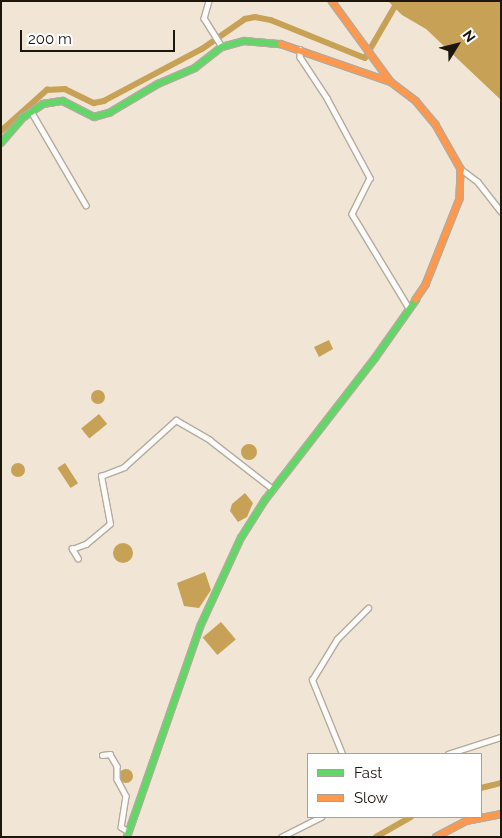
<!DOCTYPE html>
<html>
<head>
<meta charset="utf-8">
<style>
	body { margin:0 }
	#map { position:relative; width:502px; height:838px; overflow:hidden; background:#f1e6d6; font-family:Raleway,sans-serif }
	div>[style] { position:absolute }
	.water>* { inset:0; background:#c7a155; transform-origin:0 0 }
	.round { border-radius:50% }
	.canal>* { height:5.5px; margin:-2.75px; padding:0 2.75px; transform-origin:2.75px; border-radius:2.75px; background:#c7a155 }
	.roads { filter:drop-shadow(1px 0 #b3ab9e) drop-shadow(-1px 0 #b3ab9e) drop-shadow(0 1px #b3ab9e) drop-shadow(0 -1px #b3ab9e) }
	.street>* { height:4.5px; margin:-2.25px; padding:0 2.25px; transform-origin:2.25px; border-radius:2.25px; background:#fdfbf9 }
	.fast>* { height:5.5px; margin:-2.75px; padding:0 2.75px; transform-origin:2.75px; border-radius:2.75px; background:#63d668 }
	.slow>* { height:5.5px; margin:-2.75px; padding:0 2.75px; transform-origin:2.75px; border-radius:2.75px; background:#ff974d }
	span { translate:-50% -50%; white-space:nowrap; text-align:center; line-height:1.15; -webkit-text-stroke:5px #fff; paint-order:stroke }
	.frame { position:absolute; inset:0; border:2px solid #1c160b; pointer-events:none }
	.legend { position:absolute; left:307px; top:753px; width:175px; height:65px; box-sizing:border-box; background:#fff; border:1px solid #a4a29d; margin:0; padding:6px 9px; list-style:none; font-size:15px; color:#1c160b }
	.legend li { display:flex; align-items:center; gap:10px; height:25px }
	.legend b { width:25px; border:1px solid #a4a29d }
	.north { position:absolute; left:432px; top:20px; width:50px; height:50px; -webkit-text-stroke:4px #fff; paint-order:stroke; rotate:54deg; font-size:14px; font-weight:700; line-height:20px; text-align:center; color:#1c160b }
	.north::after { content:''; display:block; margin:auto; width:18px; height:22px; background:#1c160b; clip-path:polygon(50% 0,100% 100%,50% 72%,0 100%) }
	.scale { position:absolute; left:20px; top:30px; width:155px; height:22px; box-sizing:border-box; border:2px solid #1c160b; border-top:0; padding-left:6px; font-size:15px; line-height:18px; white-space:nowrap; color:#1c160b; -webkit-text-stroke:4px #fff; paint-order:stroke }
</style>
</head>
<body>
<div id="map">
	<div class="water">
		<i style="clip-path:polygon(388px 1px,501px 1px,501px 100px,426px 29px,402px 15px)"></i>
		<i style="clip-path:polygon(329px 340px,333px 349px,319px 357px,314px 347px)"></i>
		<i class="round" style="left:91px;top:390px;width:14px;height:14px"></i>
		<i style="left:99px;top:414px;width:13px;height:23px;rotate:51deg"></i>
		<i class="round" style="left:241px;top:444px;width:16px;height:16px"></i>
		<i style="left:65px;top:463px;width:24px;height:9px;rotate:57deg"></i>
		<i class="round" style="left:11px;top:463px;width:14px;height:14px"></i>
		<i style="clip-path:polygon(245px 493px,253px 503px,247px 517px,238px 522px,230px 511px,232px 504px)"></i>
		<i class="round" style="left:113px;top:543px;width:20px;height:20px"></i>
		<i style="clip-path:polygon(205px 572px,211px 590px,199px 608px,184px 606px,177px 583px)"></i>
		<i style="left:221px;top:622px;width:23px;height:24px;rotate:50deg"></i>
		<i class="round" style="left:119px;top:769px;width:14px;height:14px"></i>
	</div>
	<div class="canal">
		<i style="left:1px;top:131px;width:62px;rotate:-41.7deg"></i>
		<i style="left:47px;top:90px;width:18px;rotate:-3deg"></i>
		<i style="left:65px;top:89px;width:32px;rotate:26deg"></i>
		<i style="left:94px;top:103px;width:10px;rotate:-11deg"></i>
		<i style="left:104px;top:101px;width:111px;rotate:-28deg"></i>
		<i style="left:202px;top:49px;width:52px;rotate:-34.9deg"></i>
		<i style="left:245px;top:19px;width:10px;rotate:-11deg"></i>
		<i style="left:255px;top:17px;width:16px;rotate:11deg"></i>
		<i style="left:271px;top:20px;width:101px;rotate:22deg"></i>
		<i style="left:365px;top:58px;width:66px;rotate:-59.9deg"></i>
		<i style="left:481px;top:788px;width:21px;rotate:-14deg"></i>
		<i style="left:376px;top:837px;width:40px;rotate:-29.7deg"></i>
	</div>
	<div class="roads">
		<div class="street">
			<i style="left:209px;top:1px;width:18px;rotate:106deg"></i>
			<i style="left:204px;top:18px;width:34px;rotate:58deg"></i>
			<i style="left:300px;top:49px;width:8px;rotate:90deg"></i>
			<i style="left:300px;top:57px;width:49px;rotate:56.6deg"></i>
			<i style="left:327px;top:98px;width:91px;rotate:61.7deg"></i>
			<i style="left:370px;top:178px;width:40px;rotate:116.6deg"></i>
			<i style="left:352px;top:214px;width:110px;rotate:58.8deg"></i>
			<i style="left:31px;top:111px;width:109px;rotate:59.7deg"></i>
			<i style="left:461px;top:169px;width:21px;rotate:37deg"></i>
			<i style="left:478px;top:182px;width:37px;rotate:52deg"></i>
			<i style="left:78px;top:559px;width:12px;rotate:-121deg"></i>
			<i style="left:72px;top:549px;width:15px;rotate:-20deg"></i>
			<i style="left:86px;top:544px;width:31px;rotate:-40deg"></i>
			<i style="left:110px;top:524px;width:49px;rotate:-100.6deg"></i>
			<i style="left:101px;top:476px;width:25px;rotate:-21deg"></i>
			<i style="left:124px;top:467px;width:70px;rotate:-42.1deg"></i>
			<i style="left:176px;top:420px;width:39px;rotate:30deg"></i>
			<i style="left:210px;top:440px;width:80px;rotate:37.9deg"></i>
			<i style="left:342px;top:754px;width:80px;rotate:-112.1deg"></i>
			<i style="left:312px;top:680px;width:48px;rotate:-58.6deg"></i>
			<i style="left:337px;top:639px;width:44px;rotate:-45deg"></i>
			<i style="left:448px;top:754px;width:56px;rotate:-17.8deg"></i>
			<i style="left:102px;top:755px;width:8px;rotate:-7deg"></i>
			<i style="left:110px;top:754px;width:14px;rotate:60deg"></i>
			<i style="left:117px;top:766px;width:13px;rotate:90deg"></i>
			<i style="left:117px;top:779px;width:19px;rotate:62deg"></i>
			<i style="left:126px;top:796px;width:31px;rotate:99deg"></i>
			<i style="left:121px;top:827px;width:9px;rotate:32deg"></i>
			<i style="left:281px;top:837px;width:45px;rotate:-26.6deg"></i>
		</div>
		<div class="fast">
			<i style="left:1px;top:143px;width:35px;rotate:-49deg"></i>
			<i style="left:24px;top:117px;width:23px;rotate:-34deg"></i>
			<i style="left:43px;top:104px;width:20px;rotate:-9deg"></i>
			<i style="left:63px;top:101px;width:35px;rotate:27deg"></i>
			<i style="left:94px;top:117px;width:16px;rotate:-15deg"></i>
			<i style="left:109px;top:113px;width:57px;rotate:-30.6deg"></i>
			<i style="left:158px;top:84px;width:40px;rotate:-23.4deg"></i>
			<i style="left:195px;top:68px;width:34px;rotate:-38deg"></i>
			<i style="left:222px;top:47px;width:23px;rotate:-15deg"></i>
			<i style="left:244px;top:41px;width:37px;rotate:5deg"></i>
			<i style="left:127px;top:837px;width:222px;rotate:-70.8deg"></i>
			<i style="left:200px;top:627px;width:98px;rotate:-65.3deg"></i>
			<i style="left:241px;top:538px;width:45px;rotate:-57.7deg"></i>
			<i style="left:265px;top:500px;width:180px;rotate:-52.2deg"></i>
			<i style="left:375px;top:358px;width:71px;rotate:-54.7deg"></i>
		</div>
		<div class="slow">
			<i style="left:332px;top:1px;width:100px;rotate:53.9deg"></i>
			<i style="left:391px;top:82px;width:31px;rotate:37deg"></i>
			<i style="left:416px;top:101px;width:31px;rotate:50deg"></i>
			<i style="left:436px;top:125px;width:51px;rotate:60.4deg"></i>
			<i style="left:461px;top:169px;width:30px;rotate:92deg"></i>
			<i style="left:460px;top:199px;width:92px;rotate:111.6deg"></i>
			<i style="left:426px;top:285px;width:18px;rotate:124deg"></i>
			<i style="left:281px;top:44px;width:116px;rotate:19.1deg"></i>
			<i style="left:436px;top:837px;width:34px;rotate:-28deg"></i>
			<i style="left:466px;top:821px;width:36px;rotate:-11deg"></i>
		</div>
	</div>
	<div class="frame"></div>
	<ul class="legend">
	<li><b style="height:6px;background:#63d668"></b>Fast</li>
	<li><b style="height:6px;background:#ff974d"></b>Slow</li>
	</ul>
	<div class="north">N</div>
	<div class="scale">200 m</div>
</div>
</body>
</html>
